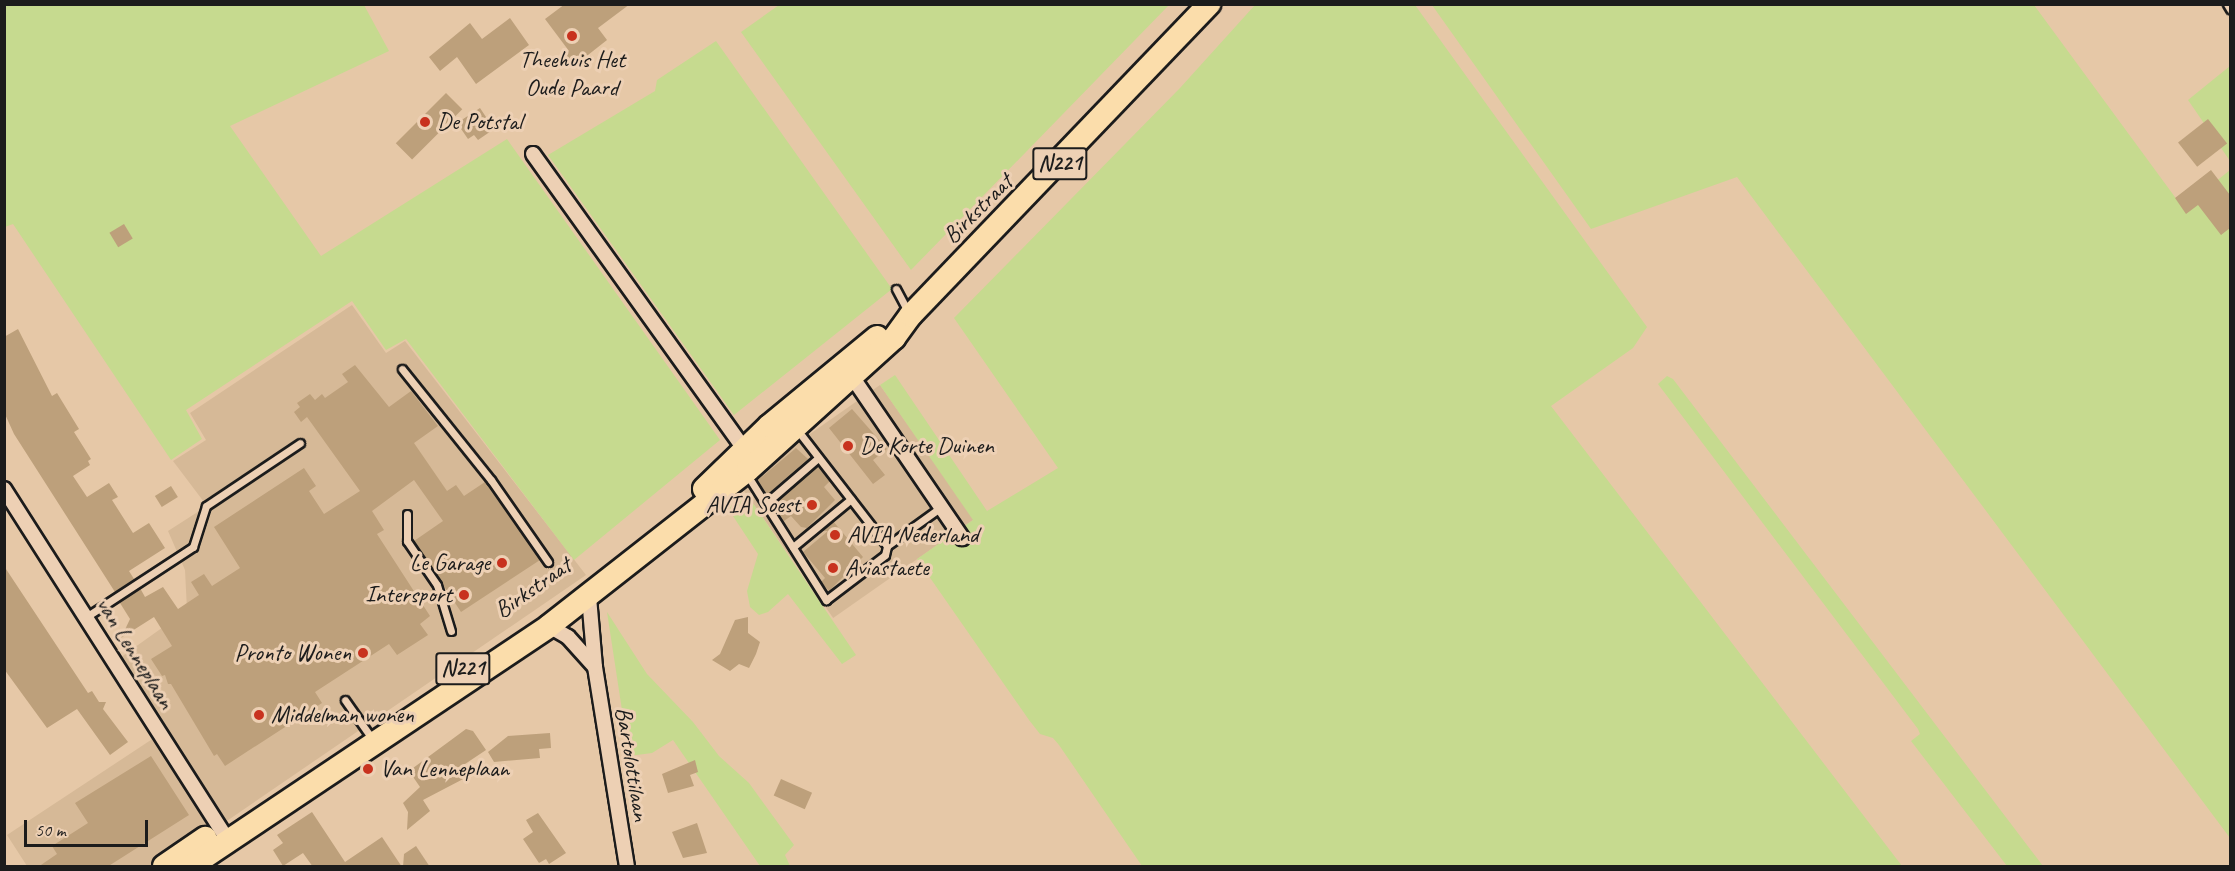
<!DOCTYPE html>
<html>
<head>
<meta charset="utf-8">
<style>
	body { margin:0 }
	#map { position:relative; width:2235px; height:871px; overflow:hidden; background:#e6c8a7; font-family:Caveat,sans-serif }
	div>[style] { position:absolute }
	.built>* { inset:0; background:#d6b997; transform-origin:0 0 }
	.green>* { inset:0; background:#c6da8f }
	.building>* { inset:0; background:#bda07b; transform-origin:0 0 }
	.roads { filter:drop-shadow(2px 0 #1c1c1c) drop-shadow(-2px 0 #1c1c1c) drop-shadow(0 2px #1c1c1c) drop-shadow(0 -2px #1c1c1c) }
	.lane>* { height:7px; margin:-3.5px; padding:0 3.5px; transform-origin:3.5px; border-radius:3.5px; background:#edd0b4 }
	.street>* { height:14px; margin:-7px; padding:0 7px; transform-origin:7px; border-radius:7px; background:#edd0b4 }
	.primary>* { height:22px; margin:-11px; padding:0 11px; transform-origin:11px; border-radius:11px; background:#fbddab }
	.dots>* { width:16px; height:16px; translate:-50% -50%; box-sizing:border-box; border:3px solid #edd0b4; border-radius:50% }
	span { translate:-50% -50%; white-space:nowrap; text-align:center; line-height:1.15; -webkit-text-stroke:6px #edd0b4; paint-order:stroke }
	.shield-label span { padding:2px 4px; background:#edd0b4; border:2px solid; border-radius:4px; -webkit-text-stroke-width:0 }
	.shield-label { font-size:22px; color:#1c1c1c; font-weight:700 }
	.poi-label { font-size:24px; color:#1c1c1c }
	.left { translate:0 -50%; text-align:left }
	.right { translate:-100% -50%; text-align:right }
	.street-label { font-size:24px; color:#1c1c1c }
	.frame { position:absolute; inset:0; border:6px solid #1c1c1c; pointer-events:none }
	.scale { position:absolute; left:24px; top:820px; width:124px; height:27px; box-sizing:border-box; border:3px solid #1c1c1c; border-top:0; padding-left:8px; font-size:18px; line-height:21px; white-space:nowrap; color:#1c1c1c; -webkit-text-stroke:4px #edd0b4; paint-order:stroke }
</style>
</head>
<body>
<div id="map">
	<div class="built">
		<i style="clip-path:polygon(352px 305px,386px 353px,405px 341px,586px 575px,161px 866px,27px 866px,7px 835px,163px 732px,117px 660px,187px 610px,185px 570px,168px 531px,207px 506px,173px 461px,206px 440px,190px 413px)"></i>
		<i style="left:880px;top:385px;width:164px;height:172px;rotate:55deg"></i>
	</div>
	<div class="green">
		<i style="clip-path:polygon(4px 5px,364px 5px,389px 51px,230px 126px,321px 256px,507px 139px,720px 440px,574px 560px,406px 339px,386px 350px,352px 301px,186px 410px,202px 439px,171px 460px,13px 224px,5px 227px)"></i>
		<i style="clip-path:polygon(779px 5px,779px 4px,1169px 5px,911px 270px,741px 32px)"></i>
		<i style="clip-path:polygon(1255px 5px,1415px 5px,1647px 327px,1633px 348px,1551px 406px,1902px 866px,1142px 866px,1059px 745px,1053px 738px,1040px 734px,1029px 720px,917px 559px,973px 520px,880px 385px,895px 375px,987px 511px,1058px 468px,954px 318px,1180px 88px)"></i>
		<i style="clip-path:polygon(1432px 5px,2034px 5px,2183px 208px,2230px 170px,2230px 838px,1737px 177px,1591px 229px)"></i>
		<i style="clip-path:polygon(716px 41px,892px 289px,734px 415px,548px 155px,655px 91px,657px 80px)"></i>
		<i style="clip-path:polygon(2230px 66px,2230px 161px,2188px 100px)"></i>
		<i style="clip-path:polygon(1667px 376px,1673px 379px,2043px 866px,2007px 866px,1911px 741px,1920px 734px,1918px 729px,1658px 384px)"></i>
		<i style="clip-path:polygon(746px 493px,856px 655px,842px 664px,788px 594px,768px 612px,759px 615px,750px 607px,747px 591px,758px 554px,727px 507px)"></i>
		<i style="clip-path:polygon(607px 612px,647px 674px,693px 722px,719px 756px,749px 783px,794px 845px,785px 855px,790px 866px,760px 866px,673px 740px,652px 753px,629px 756px)"></i>
	</div>
	<div class="building">
		<i style="clip-path:polygon(565px 4px,630px 4px,598px 28px,607px 40px,574px 66px,565px 54px,569px 51px,545px 19px)"></i>
		<i style="clip-path:polygon(510px 18px,529px 45px,476px 84px,457px 57px,440px 71px,429px 57px,470px 23px,482px 39px)"></i>
		<i style="left:446px;top:93px;width:23px;height:71px;rotate:45deg"></i>
		<i style="clip-path:polygon(480px 108px,494px 129px,478px 140px,474px 135px,468px 139px,457px 123px)"></i>
		<i style="left:2208px;top:119px;width:31px;height:38px;rotate:52deg"></i>
		<i style="clip-path:polygon(2211px 170px,2230px 195px,2230px 228px,2221px 235px,2198px 205px,2186px 214px,2175px 198px)"></i>
		<i style="left:124px;top:224px;width:17px;height:17px;rotate:59deg"></i>
		<i style="clip-path:polygon(18px 329px,52px 396px,57px 393px,79px 429px,74px 432px,91px 459px,88px 461px,90px 465px,73px 476px,87px 497px,109px 483px,118px 497px,112px 500px,133px 533px,149px 523px,165px 548px,129px 571px,134px 579px,115px 592px,14px 434px,4px 412px,4px 337px)"></i>
		<i style="clip-path:polygon(355px 365px,389px 407px,411px 391px,438px 426px,414px 443px,447px 491px,456px 485px,464px 496px,485px 482px,540px 560px,461px 612px,414px 541px,443px 521px,414px 480px,372px 511px,384px 530px,377px 534px,430px 616px,420px 624px,428px 635px,397px 655px,389px 644px,315px 692px,322px 703px,225px 766px,217px 754px,214px 756px,171px 684px,168px 684px,165px 675px,162px 676px,151px 659px,172px 646px,154px 617px,121px 638px,130px 619px,120px 603px,140px 588px,145px 597px,163px 587px,178px 609px,199px 595px,191px 582px,204px 574px,212px 586px,240px 568px,214px 527px,304px 468px,316px 486px,309px 491px,324px 514px,360px 491px,307px 417px,301px 422px,294px 412px,300px 407px,297px 403px,310px 394px,315px 400px,322px 394px,325px 398px,348px 382px,342px 374px)"></i>
		<i style="clip-path:polygon(852px 409px,887px 449px,873px 460px,885px 475px,873px 484px,829px 428px)"></i>
		<i style="clip-path:polygon(796px 448px,808px 459px,767px 495px,758px 480px)"></i>
		<i style="clip-path:polygon(817px 466px,830px 481px,824px 487px,835px 500px,807px 528px,801px 527px,791px 516px,784px 521px,773px 504px)"></i>
		<i style="left:171px;top:486px;width:13px;height:19px;rotate:58deg"></i>
		<i style="clip-path:polygon(833px 521px,863px 557px,829px 591px,821px 582px,825px 578px,803px 552px,828px 531px,822px 531px)"></i>
		<i style="clip-path:polygon(4px 566px,88px 693px,92px 691px,99px 702px,106px 702px,103px 709px,128px 742px,110px 755px,77px 709px,47px 728px,4px 669px)"></i>
		<i style="clip-path:polygon(748px 617px,748px 633px,760px 642px,756px 654px,749px 668px,739px 664px,730px 671px,712px 660px,720px 654px,735px 620px)"></i>
		<i style="clip-path:polygon(466px 729px,473px 731px,486px 750px,465px 764px,462px 769px,467px 777px,423px 800px,430px 811px,407px 830px,408px 812px,403px 803px,420px 787px,409px 771px)"></i>
		<i style="clip-path:polygon(550px 733px,551px 748px,539px 749px,540px 758px,494px 762px,488px 752px,508px 736px)"></i>
		<i style="clip-path:polygon(151px 756px,189px 815px,107px 867px,38px 867px,57px 854px,52px 846px,88px 823px,75px 803px)"></i>
		<i style="clip-path:polygon(695px 760px,698px 772px,690px 775px,694px 786px,668px 793px,662px 774px)"></i>
		<i style="left:781px;top:779px;width:34px;height:18px;rotate:24deg"></i>
		<i style="clip-path:polygon(312px 812px,345px 862px,382px 837px,402px 867px,313px 867px,303px 853px,283px 866px,273px 850px,283px 843px,277px 835px)"></i>
		<i style="clip-path:polygon(538px 813px,566px 853px,549px 864px,546px 859px,539px 863px,523px 839px,533px 832px,526px 820px)"></i>
		<i style="clip-path:polygon(697px 823px,707px 853px,683px 858px,672px 832px)"></i>
		<i style="clip-path:polygon(416px 846px,430px 867px,403px 867px,404px 854px)"></i>
	</div>
	<div class="roads">
		<div class="lane">
			<i style="left:2227px;top:4px;width:6px;rotate:59deg"></i>
			<i style="left:896px;top:289px;width:27px;rotate:62deg"></i>
			<i style="left:402px;top:369px;width:142px;rotate:51.3deg"></i>
			<i style="left:491px;top:480px;width:100px;rotate:55.2deg"></i>
			<i style="left:802px;top:436px;width:139px;rotate:52.3deg"></i>
			<i style="left:887px;top:546px;width:67px;rotate:-35.8deg"></i>
			<i style="left:751px;top:481px;width:141px;rotate:57.8deg"></i>
			<i style="left:826px;top:600px;width:74px;rotate:-37.3deg"></i>
			<i style="left:885px;top:555px;width:9px;rotate:-77deg"></i>
			<i style="left:766px;top:503px;width:69px;rotate:-40.9deg"></i>
			<i style="left:407px;top:514px;width:27px;rotate:90deg"></i>
			<i style="left:407px;top:541px;width:53px;rotate:55.7deg"></i>
			<i style="left:437px;top:585px;width:48px;rotate:73.1deg"></i>
			<i style="left:793px;top:547px;width:75px;rotate:-39.6deg"></i>
			<i style="left:86px;top:617px;width:128px;rotate:-33.2deg"></i>
			<i style="left:193px;top:547px;width:43px;rotate:-72.4deg"></i>
			<i style="left:206px;top:506px;width:113px;rotate:-33.8deg"></i>
			<i style="left:345px;top:700px;width:49px;rotate:55deg"></i>
		</div>
		<div class="street">
			<i style="left:533px;top:154px;width:363px;rotate:54.4deg"></i>
			<i style="left:744px;top:449px;width:7px;rotate:82deg"></i>
			<i style="left:853px;top:378px;width:194px;rotate:55.7deg"></i>
			<i style="left:4px;top:489px;width:416px;rotate:57.5deg"></i>
			<i style="left:589px;top:597px;width:70px;rotate:85.1deg"></i>
			<i style="left:595px;top:667px;width:202px;rotate:80.9deg"></i>
			<i style="left:549px;top:626px;width:22px;rotate:30deg"></i>
			<i style="left:568px;top:637px;width:40px;rotate:48deg"></i>
		</div>
		<div class="primary">
			<i style="left:704px;top:489px;width:91px;rotate:-44.1deg"></i>
			<i style="left:769px;top:426px;width:140px;rotate:-39.5deg"></i>
			<i style="left:164px;top:866px;width:50px;rotate:-34.3deg"></i>
			<i style="left:191px;top:866px;width:431px;rotate:-33.8deg"></i>
			<i style="left:549px;top:626px;width:253px;rotate:-38.1deg"></i>
			<i style="left:748px;top:470px;width:197px;rotate:-42.1deg"></i>
			<i style="left:894px;top:338px;width:29px;rotate:-54deg"></i>
			<i style="left:911px;top:315px;width:431px;rotate:-46.2deg"></i>
		</div>
	</div>
	<div class="dots">
		<i style="left:572px;top:36px;background:#c8321e"></i>
		<i style="left:425px;top:122px;background:#c8321e"></i>
		<i style="left:848px;top:446px;background:#c8321e"></i>
		<i style="left:812px;top:505px;background:#c8321e"></i>
		<i style="left:835px;top:535px;background:#c8321e"></i>
		<i style="left:502px;top:563px;background:#c8321e"></i>
		<i style="left:833px;top:568px;background:#c8321e"></i>
		<i style="left:464px;top:595px;background:#c8321e"></i>
		<i style="left:363px;top:653px;background:#c8321e"></i>
		<i style="left:259px;top:715px;background:#c8321e"></i>
		<i style="left:368px;top:769px;background:#c8321e"></i>
	</div>
	<div class="shield-label">
		<span style="left:1060px;top:164px">N221</span>
		<span style="left:463px;top:669px">N221</span>
	</div>
	<div class="poi-label">
		<span style="left:572px;top:74px">Theehuis Het<br>Oude Paard</span>
		<span class="left" style="left:437px;top:122px">De Potstal</span>
		<span class="left" style="left:860px;top:446px">De Korte Duinen</span>
		<span class="right" style="left:800px;top:505px">AVIA Soest</span>
		<span class="left" style="left:847px;top:535px">AVIA Nederland</span>
		<span class="right" style="left:490px;top:563px">Le Garage</span>
		<span class="left" style="left:845px;top:568px">Aviastaete</span>
		<span class="right" style="left:452px;top:595px">Intersport</span>
		<span class="right" style="left:351px;top:653px">Pronto Wonen</span>
		<span class="left" style="left:271px;top:715px">Middelman wonen</span>
		<span class="left" style="left:380px;top:769px">Van Lenneplaan</span>
	</div>
	<div class="street-label">
		<span style="left:978px;top:209px;rotate:-45deg">Birkstraat</span>
		<span style="left:533px;top:588px;rotate:-35deg">Birkstraat</span>
		<span style="left:135px;top:653px;rotate:58deg">van Lenneplaan</span>
		<span style="left:632px;top:764px;rotate:81deg">Bartolottilaan</span>
	</div>
	<div class="frame"></div>
	<div class="scale">50 m</div>
</div>
</body>
</html>
